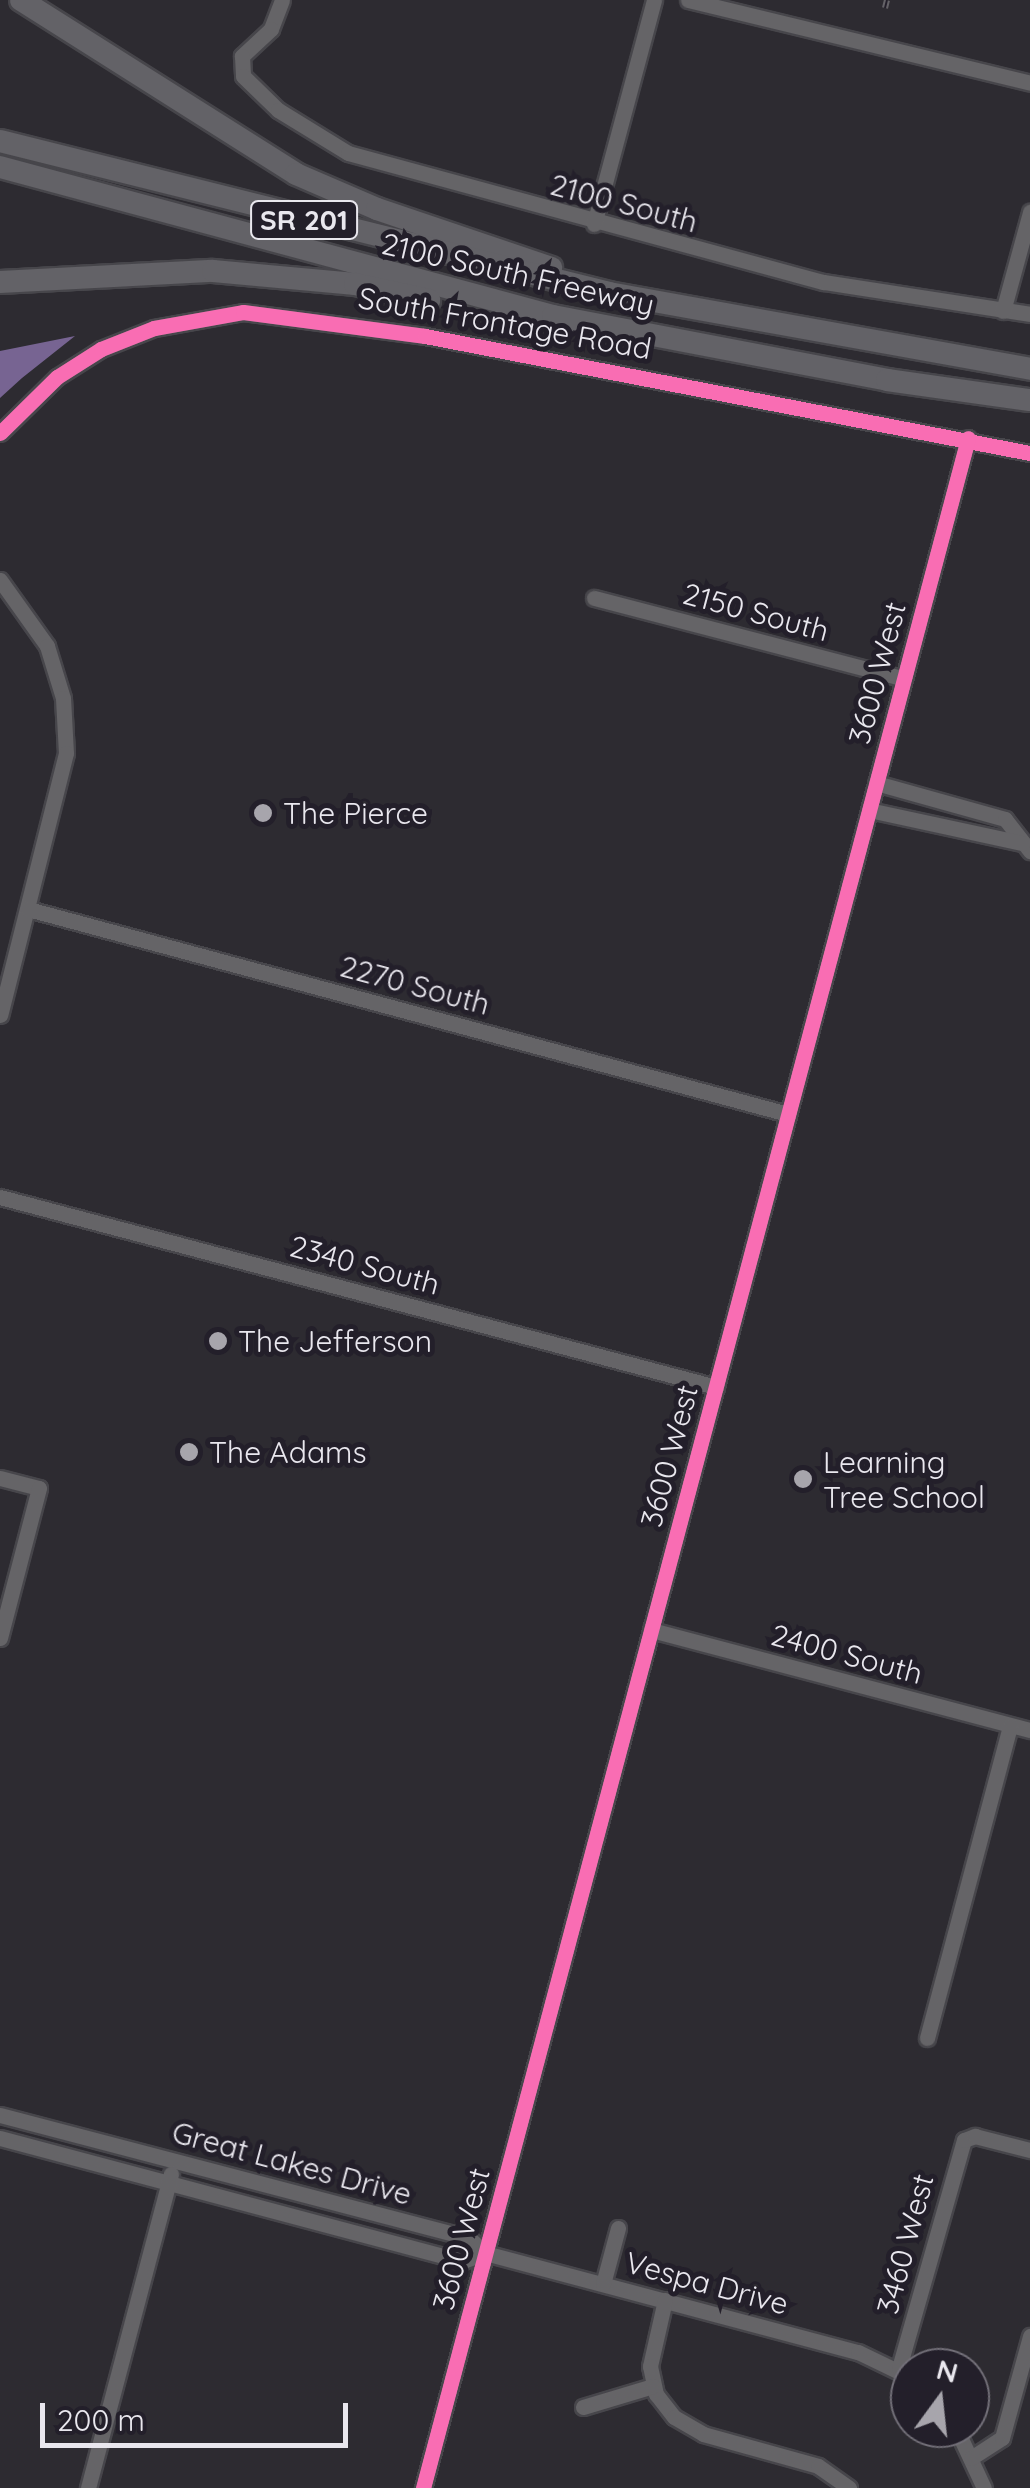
<!DOCTYPE html>
<html>
<head>
<meta charset="utf-8">
<style>
	body { margin:0 }
	#map { position:relative; width:1030px; height:2488px; overflow:hidden; background:#2d2b31; font-family:Quicksand,sans-serif }
	div>[style] { position:absolute }
	.water>* { inset:0; background:#776492 }
	.roads { filter:drop-shadow(2px 0 #47464b) drop-shadow(-2px 0 #47464b) drop-shadow(0 2px #47464b) drop-shadow(0 -2px #47464b) }
	.minor>* { height:15px; margin:-7.5px; padding:0 7.5px; transform-origin:7.5px; border-radius:7.5px; background:#656467 }
	.highway>* { height:22px; margin:-11px; padding:0 11px; transform-origin:11px; border-radius:11px; background:#636267 }
	.rail>* { height:6px; margin-top:-3px; transform-origin:0; background:repeating-linear-gradient(90deg,#231f2a 0 8px,#646267 0 16px); box-sizing:border-box; border-block:2px solid #646267 }
	.cycleway>* { height:15px; margin:-7.5px; padding:0 7.5px; transform-origin:7.5px; border-radius:7.5px; background:#f96db3 }
	.dots>* { width:28px; height:28px; translate:-50% -50%; box-sizing:border-box; border:5px solid #231f2a; border-radius:50% }
	span { translate:-50% -50%; white-space:nowrap; text-align:center; line-height:1.15; -webkit-text-stroke:10px #231f2a; paint-order:stroke }
	.shield-label span { padding:2px 8px; background:#231f2a; border:2px solid; border-radius:8px; -webkit-text-stroke-width:0 }
	.shield-label { font-size:28px; color:#e9e7ee; font-weight:700 }
	.street-label { font-size:30px; color:#e9e7ee }
	.poi-label { font-size:30px; color:#e9e7ee }
	.left { translate:0 -50%; text-align:left }
	.north { position:absolute; left:890px; top:2348px; width:100px; height:100px; box-sizing:border-box; background:#231f2a; border:2px solid #726f78; border-radius:50%; rotate:15deg; font-size:28px; font-weight:700; line-height:40px; text-align:center; color:#e9e7ee }
	.north::after { content:''; display:block; margin:auto; width:35px; height:45px; background:#a7a5ac; clip-path:polygon(50% 0,100% 100%,50% 72%,0 100%) }
	.scale { position:absolute; left:40px; top:2403px; width:308px; height:45px; box-sizing:border-box; border:5px solid #e9e7ee; border-top:0; padding-left:12px; font-size:30px; line-height:35px; white-space:nowrap; color:#e9e7ee; -webkit-text-stroke:8px #231f2a; paint-order:stroke }
</style>
</head>
<body>
<div id="map">
	<div class="water">
		<i style="clip-path:polygon(75px 336px,22px 378px,0 398px,0 351px)"></i>
	</div>
	<div class="roads">
		<div class="minor">
			<i style="left:282px;top:0;width:31px;rotate:111deg"></i>
			<i style="left:271px;top:29px;width:40px;rotate:137deg"></i>
			<i style="left:242px;top:56px;width:20px;rotate:87deg"></i>
			<i style="left:243px;top:76px;width:49px;rotate:44.2deg"></i>
			<i style="left:278px;top:110px;width:82px;rotate:31.6deg"></i>
			<i style="left:348px;top:153px;width:493px;rotate:15.2deg"></i>
			<i style="left:824px;top:282px;width:208px;rotate:8.8deg"></i>
			<i style="left:688px;top:0;width:352px;rotate:13.6deg"></i>
			<i style="left:594px;top:224px;width:232px;rotate:-75deg"></i>
			<i style="left:1003px;top:311px;width:103px;rotate:-74.7deg"></i>
			<i style="left:0;top:433px;width:80px;rotate:-44.5deg"></i>
			<i style="left:57px;top:377px;width:52px;rotate:-32.5deg"></i>
			<i style="left:101px;top:349px;width:57px;rotate:-21.6deg"></i>
			<i style="left:154px;top:328px;width:90px;rotate:-10.2deg"></i>
			<i style="left:243px;top:312px;width:184px;rotate:7.5deg"></i>
			<i style="left:425px;top:336px;width:616px;rotate:10.95deg"></i>
			<i style="left:0;top:580px;width:81px;rotate:54.5deg"></i>
			<i style="left:47px;top:646px;width:54px;rotate:72.9deg"></i>
			<i style="left:63px;top:698px;width:55px;rotate:86.9deg"></i>
			<i style="left:66px;top:753px;width:270px;rotate:104.1deg"></i>
			<i style="left:594px;top:598px;width:320px;rotate:14.6deg"></i>
			<i style="left:876px;top:783px;width:134px;rotate:15.6deg"></i>
			<i style="left:1005px;top:819px;width:41px;rotate:52deg"></i>
			<i style="left:869px;top:810px;width:157px;rotate:12.2deg"></i>
			<i style="left:28px;top:909px;width:787px;rotate:15.1deg"></i>
			<i style="left:0;top:1197px;width:741px;rotate:14.86deg"></i>
			<i style="left:0;top:1478px;width:40px;rotate:14.4deg"></i>
			<i style="left:39px;top:1488px;width:155px;rotate:104.6deg"></i>
			<i style="left:651px;top:1630px;width:392px;rotate:14.8deg"></i>
			<i style="left:927px;top:2038px;width:323px;rotate:-75.1deg"></i>
			<i style="left:0;top:2115px;width:485px;rotate:14.7deg"></i>
			<i style="left:469px;top:2238px;width:22px;rotate:43deg"></i>
			<i style="left:485px;top:2253px;width:386px;rotate:14.9deg"></i>
			<i style="left:858px;top:2352px;width:58px;rotate:25.7deg"></i>
			<i style="left:0;top:2138px;width:479px;rotate:14.9deg"></i>
			<i style="left:463px;top:2261px;width:23px;rotate:-20deg"></i>
			<i style="left:603px;top:2284px;width:58px;rotate:-75deg"></i>
			<i style="left:665px;top:2300px;width:68px;rotate:102.8deg"></i>
			<i style="left:650px;top:2366px;width:29px;rotate:78deg"></i>
			<i style="left:656px;top:2394px;width:29px;rotate:52deg"></i>
			<i style="left:674px;top:2417px;width:34px;rotate:30deg"></i>
			<i style="left:703px;top:2434px;width:119px;rotate:15.5deg"></i>
			<i style="left:818px;top:2466px;width:38px;rotate:35deg"></i>
			<i style="left:899px;top:2368px;width:237px;rotate:-74.1deg"></i>
			<i style="left:964px;top:2140px;width:12px;rotate:-20deg"></i>
			<i style="left:975px;top:2136px;width:57px;rotate:14.3deg"></i>
			<i style="left:583px;top:2407px;width:73px;rotate:-16.7deg"></i>
			<i style="left:956px;top:2428px;width:66px;rotate:65deg"></i>
			<i style="left:971px;top:2458px;width:37px;rotate:-33deg"></i>
			<i style="left:1002px;top:2438px;width:106px;rotate:-74.6deg"></i>
			<i style="left:88px;top:2488px;width:325px;rotate:-75.2deg"></i>
			<i style="left:423px;top:2488px;width:2121px;rotate:-75.11deg"></i>
		</div>
		<div class="highway">
			<i style="left:21px;top:0;width:325px;rotate:32.3deg"></i>
			<i style="left:296px;top:174px;width:88px;rotate:23.4deg"></i>
			<i style="left:377px;top:209px;width:184px;rotate:18.7deg"></i>
			<i style="left:0;top:141px;width:628px;rotate:14.01deg"></i>
			<i style="left:609px;top:293px;width:428px;rotate:10.2deg"></i>
			<i style="left:0;top:167px;width:573px;rotate:15.08deg"></i>
			<i style="left:553px;top:316px;width:340px;rotate:10.8deg"></i>
			<i style="left:887px;top:380px;width:144px;rotate:8deg"></i>
			<i style="left:0;top:282px;width:213px;rotate:-3deg"></i>
			<i style="left:213px;top:271px;width:143px;rotate:5.2deg"></i>
			<i style="left:355px;top:284px;width:76px;rotate:12.2deg"></i>
		</div>
	</div>
	<div class="rail">
		<i style="left:885px;top:8px;width:8px;rotate:-76deg"></i>
	</div>
	<div class="cycleway">
		<i style="left:0;top:433px;width:80px;rotate:-44.5deg"></i>
		<i style="left:57px;top:377px;width:52px;rotate:-32.5deg"></i>
		<i style="left:101px;top:349px;width:57px;rotate:-21.6deg"></i>
		<i style="left:154px;top:328px;width:90px;rotate:-10.2deg"></i>
		<i style="left:243px;top:312px;width:184px;rotate:7.5deg"></i>
		<i style="left:425px;top:336px;width:616px;rotate:10.95deg"></i>
		<i style="left:423px;top:2488px;width:2121px;rotate:-75.11deg"></i>
	</div>
	<div class="dots">
		<i style="left:263px;top:813px;background:#a7a5ac"></i>
		<i style="left:218px;top:1341px;background:#a7a5ac"></i>
		<i style="left:189px;top:1452px;background:#a7a5ac"></i>
		<i style="left:803px;top:1479px;background:#a7a5ac"></i>
	</div>
	<div class="shield-label">
		<span style="left:304px;top:220px">SR 201</span>
	</div>
	<div class="street-label">
		<span style="left:624px;top:203px;rotate:15deg">2100 South</span>
		<span style="left:518px;top:274px;rotate:13deg">2100 South Freeway</span>
		<span style="left:505px;top:323px;rotate:10deg">South Frontage Road</span>
		<span style="left:756px;top:612px;rotate:15deg">2150 South</span>
		<span style="left:877px;top:673px;rotate:-75deg">3600 West</span>
		<span style="left:415px;top:985px;rotate:15deg">2270 South</span>
		<span style="left:365px;top:1265px;rotate:15deg">2340 South</span>
		<span style="left:669px;top:1456px;rotate:-75deg">3600 West</span>
		<span style="left:847px;top:1654px;rotate:15deg">2400 South</span>
		<span style="left:292px;top:2163px;rotate:15deg">Great Lakes Drive</span>
		<span style="left:461px;top:2239px;rotate:-75deg">3600 West</span>
		<span style="left:905px;top:2244px;rotate:-75deg">3460 West</span>
		<span style="left:707px;top:2283px;rotate:15deg">Vespa Drive</span>
	</div>
	<div class="poi-label">
		<span class="left" style="left:283px;top:813px">The Pierce</span>
		<span class="left" style="left:238px;top:1341px">The Jefferson</span>
		<span class="left" style="left:209px;top:1452px">The Adams</span>
		<span class="left" style="left:823px;top:1479px">Learning<br>Tree School</span>
	</div>
	<div class="north">N</div>
	<div class="scale">200 m</div>
</div>
</body>
</html>
